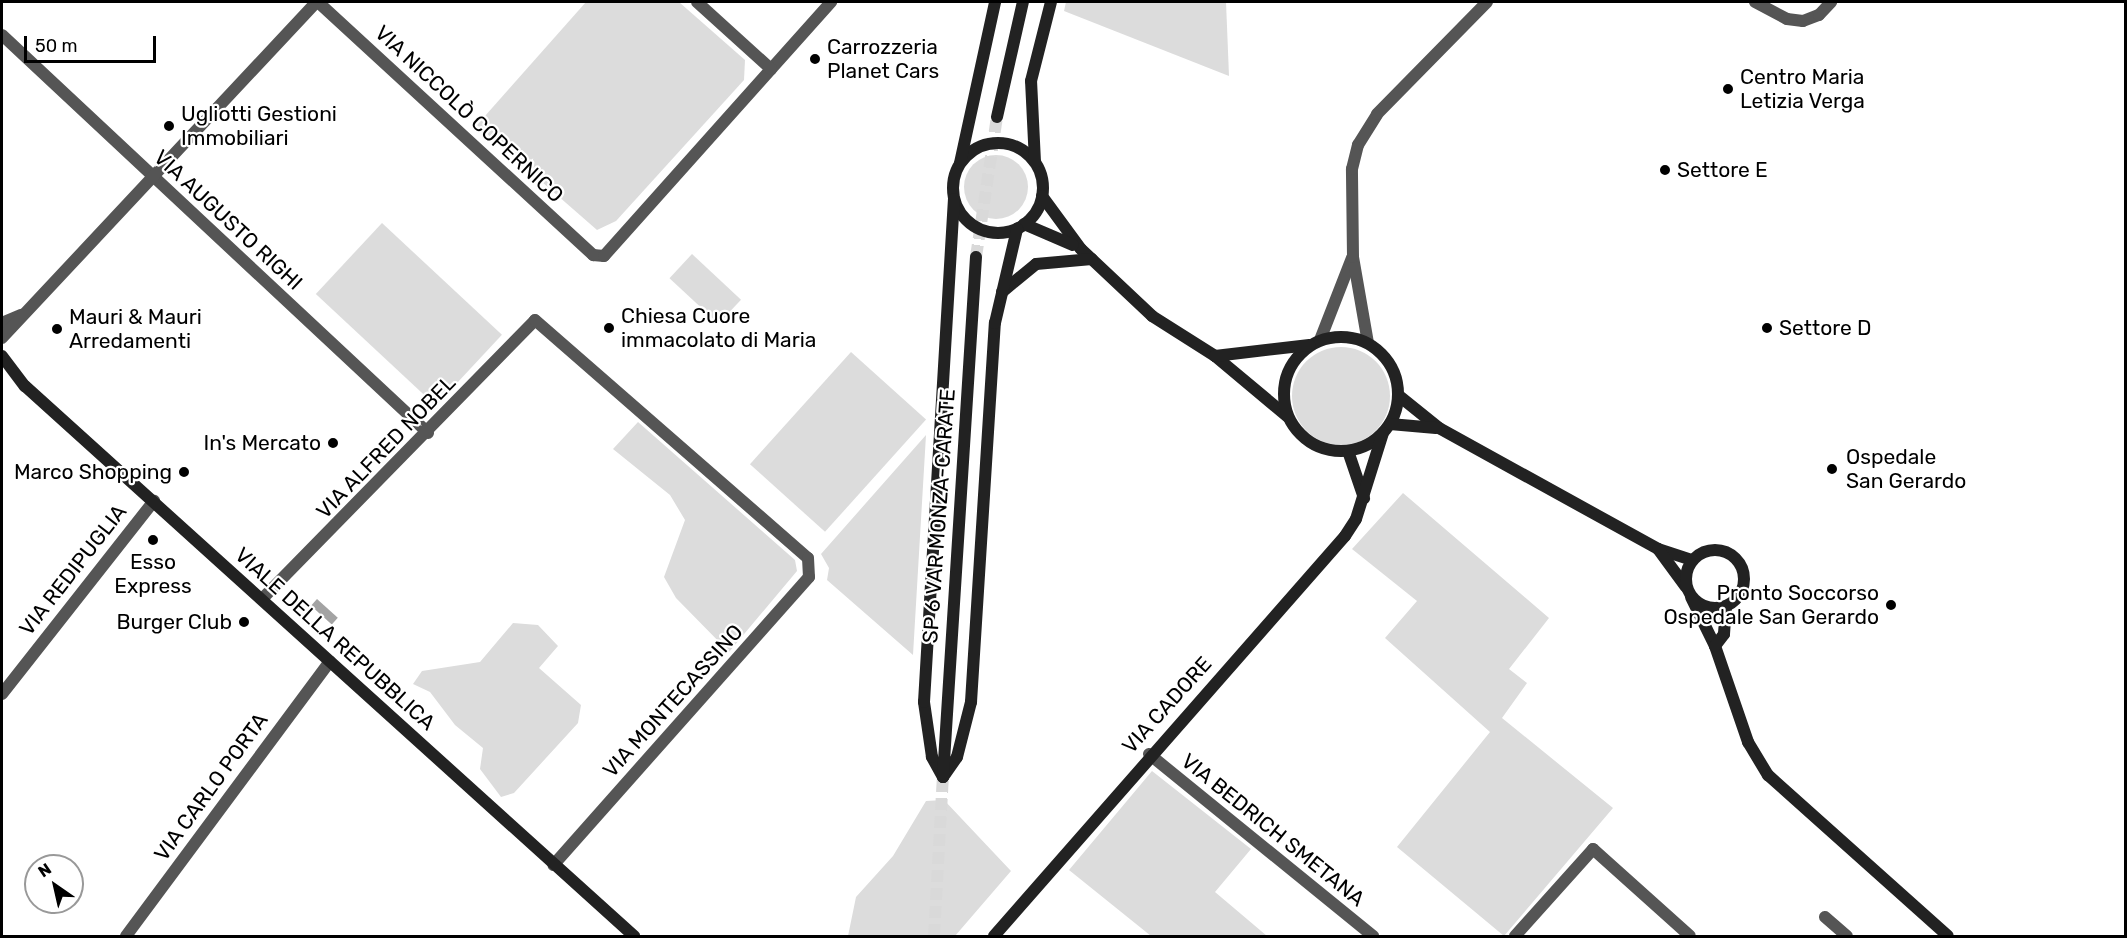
<!DOCTYPE html>
<html>
<head>
<meta charset="utf-8">
<style>
	body { margin:0 }
	#map { position:relative; width:2127px; height:938px; overflow:hidden; background:#fff; font-family:Rubik,sans-serif }
	div>[style] { position:absolute }
	.green>* { inset:0; background:#dcdcdc; transform-origin:0 0 }
	.round { border-radius:50% }
	.water>* { inset:0; background:#a3a3a3; transform-origin:0 0 }
	.secondary-tunnel>* { height:12px; margin-top:-6px; transform-origin:0; background:repeating-linear-gradient(90deg,#d9d9d9 0 12px,transparent 0 18px) }
	.street>* { height:12px; margin:-6px; padding:0 6px; transform-origin:6px; border-radius:6px; background:#555 }
	.secondary>* { height:12px; margin:-6px; padding:0 6px; transform-origin:6px; border-radius:6px; background:#222 }
	.secondary>.ring { margin:-6px; padding:0; box-sizing:content-box; background:none; border:12px solid #222; border-radius:50% }
	.dots>* { width:16px; height:16px; translate:-50% -50%; box-sizing:border-box; border:3px solid #fff; border-radius:50% }
	span { translate:-50% -50%; white-space:nowrap; text-align:center; line-height:1.15; -webkit-text-stroke:4.5px #fff; paint-order:stroke }
	.poi-label { font-size:21px; color:#000 }
	.left { translate:0 -50%; text-align:left }
	.right { translate:-100% -50%; text-align:right }
	.street-label { font-size:21px; color:#000 }
	.frame { position:absolute; inset:0; border:3px solid #000; pointer-events:none }
	.north { position:absolute; left:24px; top:854px; width:60px; height:60px; box-sizing:border-box; background:#fff; border:2px solid #999; border-radius:50%; rotate:326deg; font-size:16px; font-weight:700; line-height:24px; text-align:center; color:#000 }
	.north::after { content:''; display:block; margin:auto; width:21px; height:27px; background:#000; clip-path:polygon(50% 0,100% 100%,50% 72%,0 100%) }
	.scale { position:absolute; left:24px; top:36px; width:132px; height:27px; box-sizing:border-box; border:3px solid #000; border-top:0; padding-left:8px; font-size:18px; line-height:21px; white-space:nowrap; color:#000; -webkit-text-stroke:4px #fff; paint-order:stroke }
</style>
</head>
<body>
<div id="map">
	<div class="green">
		<i style="clip-path:polygon(586px 2px,679px 2px,745px 60px,744px 80px,616px 221px,597px 230px,477px 125px)"></i>
		<i style="clip-path:polygon(1066px 2px,1226px 2px,1229px 76px,1064px 11px)"></i>
		<i class="round" style="left:964px;top:155px;width:64px;height:64px"></i>
		<i style="left:382px;top:223px;width:164px;height:97px;rotate:43deg"></i>
		<i style="left:692px;top:254px;width:67px;height:33px;rotate:43deg"></i>
		<i class="round" style="left:1292px;top:347px;width:98px;height:98px"></i>
		<i style="left:851px;top:352px;width:101px;height:151px;rotate:42deg"></i>
		<i style="clip-path:polygon(638px 422px,795px 560px,797px 571px,729px 652px,676px 598px,664px 577px,685px 520px,670px 495px,613px 449px)"></i>
		<i style="clip-path:polygon(926px 435px,913px 655px,827px 580px,829px 568px,821px 554px)"></i>
		<i style="clip-path:polygon(1403px 493px,1549px 618px,1509px 669px,1527px 683px,1502px 718px,1613px 808px,1504px 936px,1397px 847px,1490px 732px,1385px 638px,1417px 601px,1352px 549px)"></i>
		<i style="clip-path:polygon(513px 623px,538px 625px,558px 646px,539px 668px,581px 705px,578px 723px,514px 793px,501px 797px,480px 769px,483px 748px,455px 725px,430px 692px,413px 684px,422px 671px,480px 662px)"></i>
		<i style="clip-path:polygon(1152px 771px,1251px 849px,1215px 892px,1267px 936px,1151px 936px,1069px 870px)"></i>
		<i style="clip-path:polygon(944px 800px,1011px 871px,955px 936px,848px 936px,856px 897px,893px 856px,926px 801px)"></i>
	</div>
	<div class="water">
		<i style="left:317px;top:599px;width:28px;height:9px;rotate:42deg"></i>
	</div>
	<div class="secondary-tunnel">
		<i style="left:976px;top:257px;width:142px;rotate:-81.5deg"></i>
		<i style="left:934px;top:936px;width:159px;rotate:-86.8deg"></i>
	</div>
	<div class="street">
		<i style="left:318px;top:2px;width:374px;rotate:42.6deg"></i>
		<i style="left:593px;top:255px;width:11px;rotate:5deg"></i>
		<i style="left:604px;top:256px;width:341px;rotate:-48.2deg"></i>
		<i style="left:697px;top:2px;width:100px;rotate:42.2deg"></i>
		<i style="left:1755px;top:2px;width:36px;rotate:28deg"></i>
		<i style="left:1787px;top:19px;width:16px;rotate:7deg"></i>
		<i style="left:1803px;top:21px;width:17px;rotate:-21deg"></i>
		<i style="left:1819px;top:15px;width:18px;rotate:-47deg"></i>
		<i style="left:2px;top:35px;width:583px;rotate:43.05deg"></i>
		<i style="left:2px;top:323px;width:21px;rotate:-23deg"></i>
		<i style="left:2px;top:338px;width:460px;rotate:-46.9deg"></i>
		<i style="left:1320px;top:340px;width:88px;rotate:-68.7deg"></i>
		<i style="left:1368px;top:343px;width:87px;rotate:-99.9deg"></i>
		<i style="left:1353px;top:257px;width:88px;rotate:-90.7deg"></i>
		<i style="left:1352px;top:169px;width:25px;rotate:-76deg"></i>
		<i style="left:1358px;top:145px;width:36px;rotate:-58deg"></i>
		<i style="left:1377px;top:114px;width:157px;rotate:-45.5deg"></i>
		<i style="left:262px;top:599px;width:390px;rotate:-45.6deg"></i>
		<i style="left:535px;top:320px;width:362px;rotate:41.1deg"></i>
		<i style="left:808px;top:558px;width:19px;rotate:87deg"></i>
		<i style="left:809px;top:577px;width:385px;rotate:131.6deg"></i>
		<i style="left:2px;top:694px;width:246px;rotate:-51.8deg"></i>
		<i style="left:1149px;top:754px;width:289px;rotate:39.1deg"></i>
		<i style="left:1825px;top:917px;width:29px;rotate:41deg"></i>
		<i style="left:126px;top:936px;width:342px;rotate:-53.4deg"></i>
		<i style="left:1515px;top:936px;width:117px;rotate:-48.1deg"></i>
		<i style="left:1593px;top:849px;width:130px;rotate:41.9deg"></i>
	</div>
	<div class="secondary">
		<i style="left:997px;top:117px;width:118px;rotate:-77.3deg"></i>
		<i class="ring" style="left:953px;top:143px;width:78px;height:78px"></i>
		<i style="left:1035px;top:162px;width:81px;rotate:-92.8deg"></i>
		<i style="left:1031px;top:81px;width:81px;rotate:-75.8deg"></i>
		<i style="left:960px;top:163px;width:165px;rotate:-77.7deg"></i>
		<i style="left:1042px;top:196px;width:66px;rotate:53.7deg"></i>
		<i style="left:1081px;top:249px;width:98px;rotate:43.3deg"></i>
		<i style="left:1152px;top:316px;width:75px;rotate:32.4deg"></i>
		<i style="left:1215px;top:356px;width:95px;rotate:39.9deg"></i>
		<i style="left:1024px;top:224px;width:53px;rotate:23.2deg"></i>
		<i style="left:1002px;top:292px;width:44px;rotate:-39.5deg"></i>
		<i style="left:1036px;top:264px;width:56px;rotate:-5.1deg"></i>
		<i class="ring" style="left:1284px;top:337px;width:102px;height:102px"></i>
		<i style="left:2px;top:356px;width:38px;rotate:53deg"></i>
		<i style="left:25px;top:386px;width:821px;rotate:42.09deg"></i>
		<i style="left:1215px;top:356px;width:95px;rotate:-6.7deg"></i>
		<i style="left:1398px;top:395px;width:53px;rotate:38.8deg"></i>
		<i style="left:1439px;top:428px;width:250px;rotate:28.9deg"></i>
		<i style="left:1658px;top:549px;width:36px;rotate:18deg"></i>
		<i style="left:1390px;top:424px;width:46px;rotate:5deg"></i>
		<i style="left:1348px;top:451px;width:50px;rotate:71.2deg"></i>
		<i style="left:1658px;top:549px;width:47px;rotate:53.6deg"></i>
		<i class="ring" style="left:1686px;top:550px;width:46px;height:46px"></i>
		<i style="left:1691px;top:597px;width:55px;rotate:63.9deg"></i>
		<i style="left:1715px;top:646px;width:102px;rotate:71deg"></i>
		<i style="left:1748px;top:742px;width:39px;rotate:59deg"></i>
		<i style="left:1768px;top:775px;width:241px;rotate:41.8deg"></i>
		<i style="left:1715px;top:646px;width:15px;rotate:-53deg"></i>
		<i style="left:1724px;top:634px;width:27px;rotate:-86deg"></i>
		<i style="left:943px;top:777px;width:23px;rotate:-119deg"></i>
		<i style="left:932px;top:757px;width:56px;rotate:-98.3deg"></i>
		<i style="left:924px;top:702px;width:504px;rotate:-86.59deg"></i>
		<i style="left:943px;top:777px;width:24px;rotate:-55deg"></i>
		<i style="left:957px;top:757px;width:57px;rotate:-75.7deg"></i>
		<i style="left:971px;top:702px;width:380px;rotate:-86.4deg"></i>
		<i style="left:995px;top:323px;width:97px;rotate:-76.8deg"></i>
		<i style="left:943px;top:777px;width:521px;rotate:-86.37deg"></i>
		<i style="left:994px;top:936px;width:532px;rotate:-48.73deg"></i>
		<i style="left:1345px;top:536px;width:20px;rotate:-57deg"></i>
		<i style="left:1356px;top:519px;width:90px;rotate:-72.6deg"></i>
	</div>
	<div class="dots">
		<i style="left:815px;top:59px;background:#000"></i>
		<i style="left:1728px;top:89px;background:#000"></i>
		<i style="left:169px;top:126px;background:#000"></i>
		<i style="left:1665px;top:170px;background:#000"></i>
		<i style="left:609px;top:328px;background:#000"></i>
		<i style="left:1767px;top:328px;background:#000"></i>
		<i style="left:57px;top:329px;background:#000"></i>
		<i style="left:333px;top:443px;background:#000"></i>
		<i style="left:1832px;top:469px;background:#000"></i>
		<i style="left:184px;top:472px;background:#000"></i>
		<i style="left:153px;top:540px;background:#000"></i>
		<i style="left:1891px;top:605px;background:#000"></i>
		<i style="left:244px;top:622px;background:#000"></i>
	</div>
	<div class="poi-label">
		<span class="left" style="left:827px;top:59px">Carrozzeria<br>Planet Cars</span>
		<span class="left" style="left:1740px;top:89px">Centro Maria<br>Letizia Verga</span>
		<span class="left" style="left:181px;top:126px">Ugliotti Gestioni<br>Immobiliari</span>
		<span class="left" style="left:1677px;top:170px">Settore E</span>
		<span class="left" style="left:621px;top:328px">Chiesa Cuore<br>immacolato di Maria</span>
		<span class="left" style="left:69px;top:329px">Mauri &amp; Mauri<br>Arredamenti</span>
		<span class="left" style="left:1779px;top:328px">Settore D</span>
		<span class="right" style="left:321px;top:443px">In's Mercato</span>
		<span class="left" style="left:1846px;top:469px">Ospedale<br>San Gerardo</span>
		<span class="right" style="left:172px;top:472px">Marco Shopping</span>
		<span style="left:153px;top:574px">Esso<br>Express</span>
		<span class="right" style="left:1879px;top:605px">Pronto Soccorso<br>Ospedale San Gerardo</span>
		<span class="right" style="left:232px;top:622px">Burger Club</span>
	</div>
	<div class="street-label">
		<span style="left:469px;top:114px;rotate:43deg">VIA NICCOLÒ COPERNICO</span>
		<span style="left:228px;top:220px;rotate:43deg">VIA AUGUSTO RIGHI</span>
		<span style="left:386px;top:447px;rotate:-46deg">VIA ALFRED NOBEL</span>
		<span style="left:939px;top:516px;rotate:-86deg">SP 6 VAR MONZA-CARATE</span>
		<span style="left:73px;top:570px;rotate:-52deg">VIA REDIPUGLIA</span>
		<span style="left:335px;top:639px;rotate:42deg">VIALE DELLA REPUBBLICA</span>
		<span style="left:673px;top:701px;rotate:-48deg">VIA MONTECASSINO</span>
		<span style="left:1167px;top:705px;rotate:-48deg">VIA CADORE</span>
		<span style="left:211px;top:787px;rotate:-54deg">VIA CARLO PORTA</span>
		<span style="left:1273px;top:830px;rotate:39deg">VIA BEDRICH SMETANA</span>
	</div>
	<div class="frame"></div>
	<div class="north">N</div>
	<div class="scale">50 m</div>
</div>
</body>
</html>
